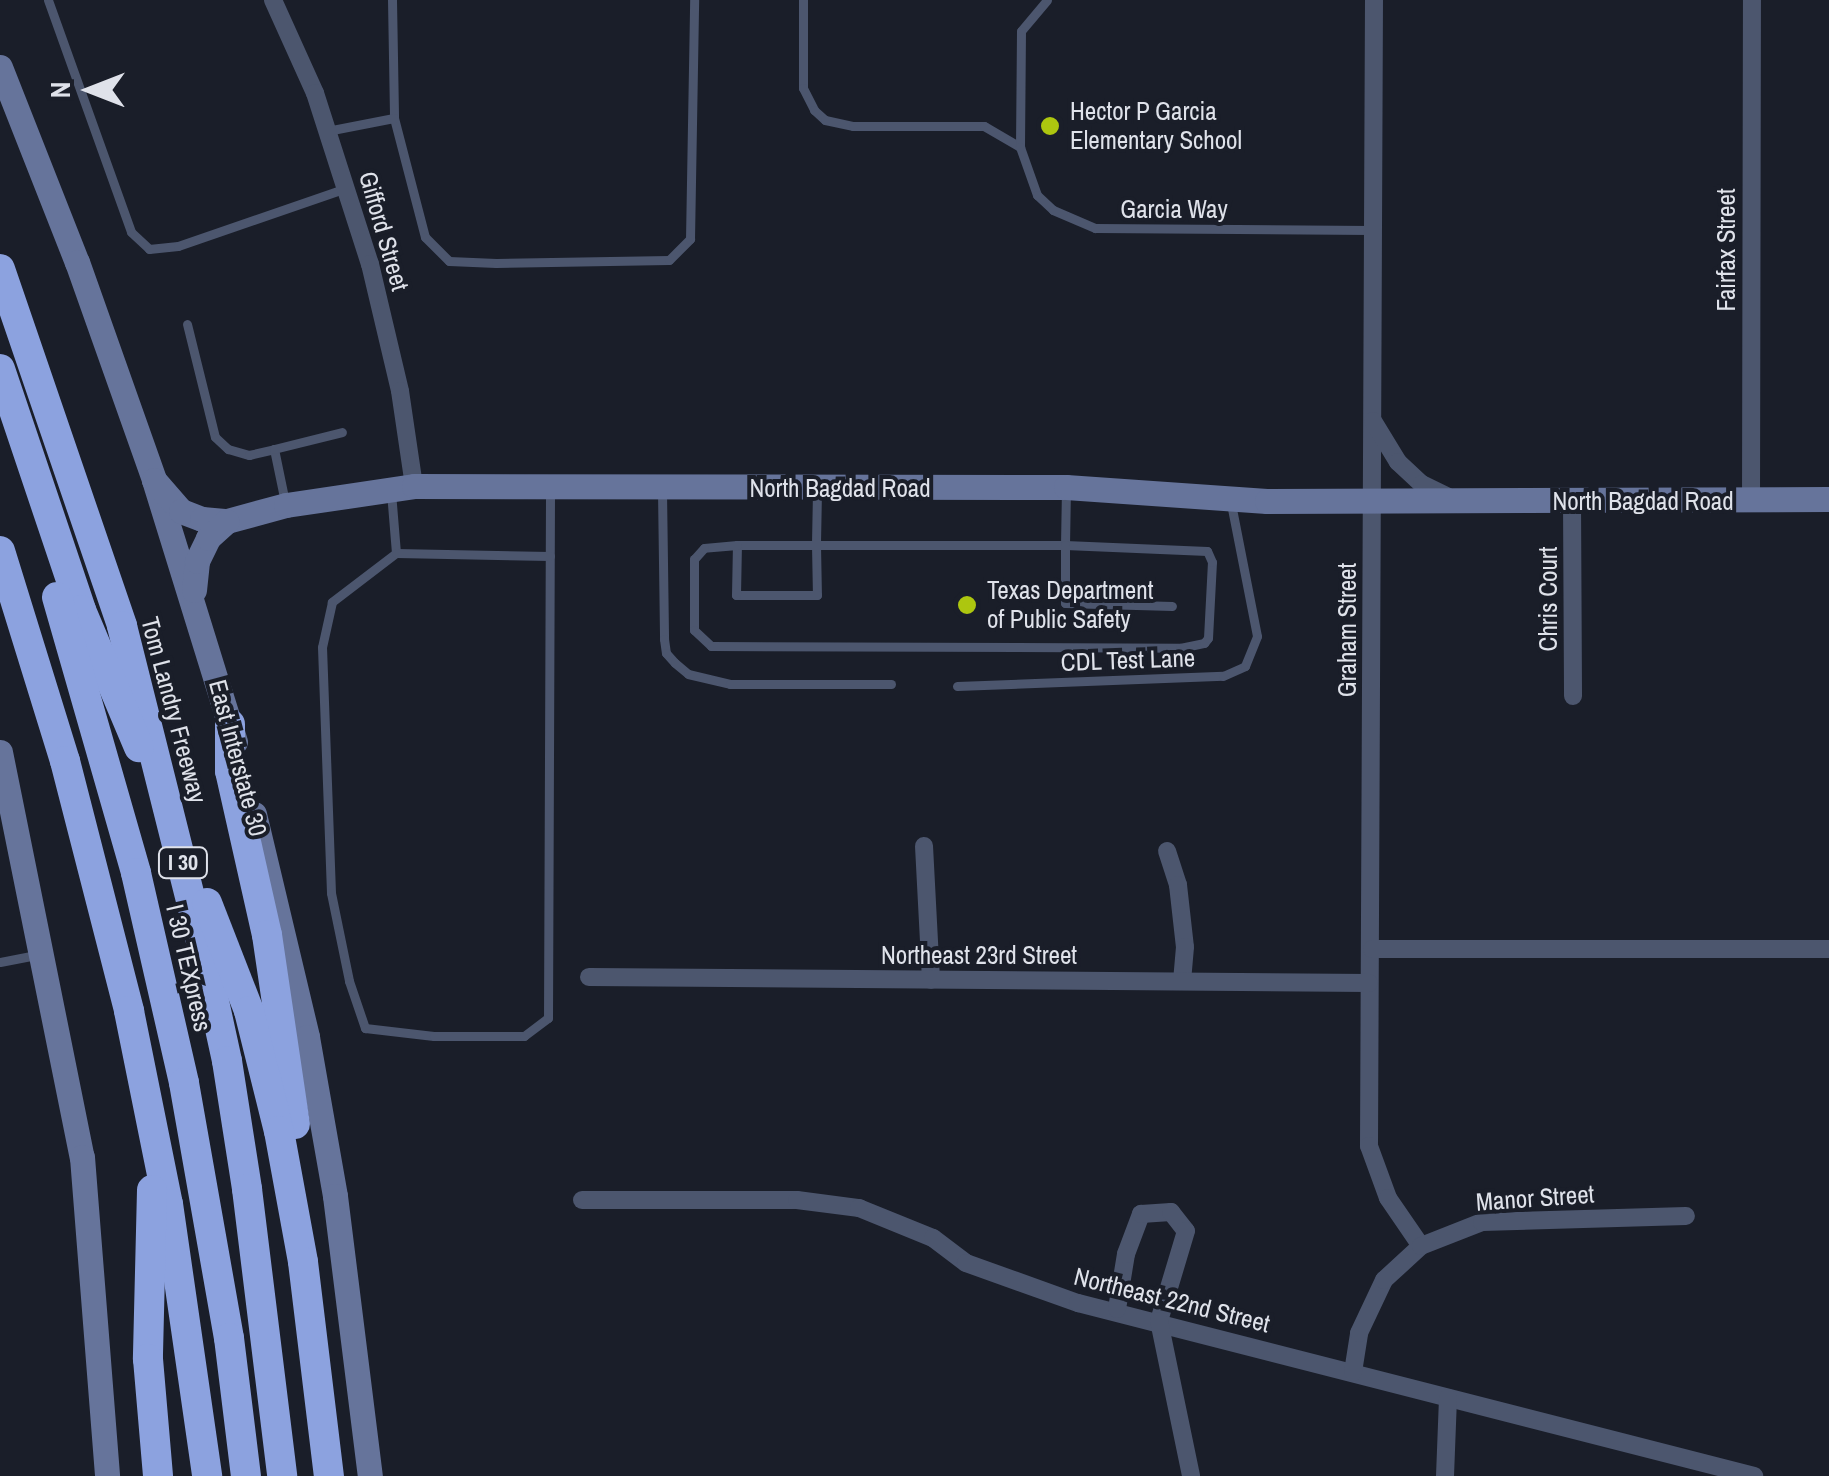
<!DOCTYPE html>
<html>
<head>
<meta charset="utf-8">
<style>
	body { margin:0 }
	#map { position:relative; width:1829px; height:1476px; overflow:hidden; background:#1a1e29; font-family:"Archivo Narrow",sans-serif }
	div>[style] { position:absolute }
	.lane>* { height:9px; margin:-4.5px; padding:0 4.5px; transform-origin:4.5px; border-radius:4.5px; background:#4c566e }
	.street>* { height:18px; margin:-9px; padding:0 9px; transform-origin:9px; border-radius:9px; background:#4c566e }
	.secondary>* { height:25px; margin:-12.5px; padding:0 12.5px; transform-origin:12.5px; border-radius:12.5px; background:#66749b }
	.highway>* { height:30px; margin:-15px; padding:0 15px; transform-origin:15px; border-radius:15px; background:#8ca2df }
	.dots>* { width:28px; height:28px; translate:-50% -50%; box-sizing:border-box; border:5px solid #1a1e29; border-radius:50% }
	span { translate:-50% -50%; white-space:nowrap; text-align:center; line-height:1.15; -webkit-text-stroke:8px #1a1e29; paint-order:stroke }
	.shield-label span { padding:2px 8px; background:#1a1e29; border:2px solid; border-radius:8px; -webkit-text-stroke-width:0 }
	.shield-label { font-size:22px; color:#dfe2ea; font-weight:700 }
	.poi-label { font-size:25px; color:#dfe2ea }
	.left { translate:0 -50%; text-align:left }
	.street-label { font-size:25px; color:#dfe2ea }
	.north { position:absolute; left:40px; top:40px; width:100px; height:100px; -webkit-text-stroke:8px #1a1e29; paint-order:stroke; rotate:270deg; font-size:28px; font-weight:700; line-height:40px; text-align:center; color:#dfe2ea }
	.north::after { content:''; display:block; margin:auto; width:35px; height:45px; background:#dfe2ea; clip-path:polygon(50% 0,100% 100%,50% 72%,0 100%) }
</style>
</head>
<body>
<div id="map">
	<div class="lane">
		<i style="left:48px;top:0;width:246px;rotate:70.3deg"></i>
		<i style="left:131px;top:232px;width:25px;rotate:43deg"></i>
		<i style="left:149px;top:249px;width:29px;rotate:-6deg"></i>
		<i style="left:178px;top:246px;width:178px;rotate:-19deg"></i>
		<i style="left:392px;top:0;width:118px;rotate:89deg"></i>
		<i style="left:394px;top:118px;width:123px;rotate:75.4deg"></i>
		<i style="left:425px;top:237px;width:34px;rotate:45deg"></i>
		<i style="left:449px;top:261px;width:47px;rotate:2.4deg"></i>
		<i style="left:496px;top:263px;width:173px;rotate:-1deg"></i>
		<i style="left:669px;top:260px;width:30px;rotate:-45deg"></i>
		<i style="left:690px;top:239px;width:239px;rotate:-89deg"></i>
		<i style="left:803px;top:0;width:88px;rotate:90deg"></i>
		<i style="left:803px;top:88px;width:25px;rotate:63deg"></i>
		<i style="left:814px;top:110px;width:15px;rotate:42deg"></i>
		<i style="left:825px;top:120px;width:29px;rotate:12deg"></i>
		<i style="left:853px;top:126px;width:131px"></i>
		<i style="left:984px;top:126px;width:42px;rotate:30.3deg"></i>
		<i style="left:1047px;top:0;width:40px;rotate:130deg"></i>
		<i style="left:1021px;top:31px;width:116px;rotate:90.5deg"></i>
		<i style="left:1020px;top:147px;width:51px;rotate:70.5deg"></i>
		<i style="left:1037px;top:195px;width:22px;rotate:43deg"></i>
		<i style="left:1053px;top:210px;width:46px;rotate:23.2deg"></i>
		<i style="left:1095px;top:228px;width:276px;rotate:0.4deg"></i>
		<i style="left:327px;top:131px;width:68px;rotate:-11deg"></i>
		<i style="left:187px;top:324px;width:116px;rotate:76.1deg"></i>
		<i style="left:215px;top:437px;width:18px;rotate:43deg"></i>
		<i style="left:228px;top:449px;width:22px;rotate:16deg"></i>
		<i style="left:249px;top:455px;width:26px;rotate:-13deg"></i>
		<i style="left:274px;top:449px;width:54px;rotate:78.3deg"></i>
		<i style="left:274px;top:449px;width:70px;rotate:-14deg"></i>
		<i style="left:662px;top:491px;width:148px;rotate:89.2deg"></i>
		<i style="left:664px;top:639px;width:14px;rotate:82deg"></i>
		<i style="left:666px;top:653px;width:13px;rotate:48deg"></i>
		<i style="left:675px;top:663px;width:17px;rotate:40deg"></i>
		<i style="left:688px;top:674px;width:43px;rotate:13.4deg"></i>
		<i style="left:730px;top:684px;width:161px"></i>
		<i style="left:817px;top:491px;width:54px;rotate:91.1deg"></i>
		<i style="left:816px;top:545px;width:50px;rotate:88.9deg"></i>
		<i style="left:817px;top:595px;width:81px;rotate:180deg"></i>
		<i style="left:736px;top:595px;width:50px;rotate:-88.9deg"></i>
		<i style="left:737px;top:545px;width:328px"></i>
		<i style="left:1065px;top:545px;width:57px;rotate:-89deg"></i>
		<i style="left:391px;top:492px;width:61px;rotate:85.3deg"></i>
		<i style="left:396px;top:553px;width:81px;rotate:142.6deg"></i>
		<i style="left:332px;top:602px;width:46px;rotate:102.5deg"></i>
		<i style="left:322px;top:647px;width:246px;rotate:87.9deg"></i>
		<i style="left:331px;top:893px;width:90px;rotate:78.4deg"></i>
		<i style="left:349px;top:981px;width:50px;rotate:71.2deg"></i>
		<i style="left:365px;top:1028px;width:69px;rotate:6.6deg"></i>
		<i style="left:434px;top:1036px;width:90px"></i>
		<i style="left:524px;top:1036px;width:30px;rotate:-37deg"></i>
		<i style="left:548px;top:1018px;width:527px;rotate:-89.78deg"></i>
		<i style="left:737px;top:545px;width:33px;rotate:175deg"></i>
		<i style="left:704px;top:548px;width:15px;rotate:132deg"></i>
		<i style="left:694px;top:559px;width:71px;rotate:90deg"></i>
		<i style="left:694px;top:630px;width:23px;rotate:43deg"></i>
		<i style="left:711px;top:646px;width:469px;rotate:0.2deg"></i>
		<i style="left:1180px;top:648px;width:25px;rotate:-12deg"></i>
		<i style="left:1204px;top:643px;width:6px;rotate:-51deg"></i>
		<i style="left:1208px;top:638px;width:76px;rotate:-87deg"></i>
		<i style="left:1212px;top:562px;width:12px;rotate:-114deg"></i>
		<i style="left:1207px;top:551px;width:142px;rotate:-177.6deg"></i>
		<i style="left:1065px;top:545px;width:58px;rotate:90deg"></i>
		<i style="left:1065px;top:603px;width:107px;rotate:1.6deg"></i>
		<i style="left:396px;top:553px;width:154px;rotate:1.1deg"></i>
		<i style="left:957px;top:686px;width:266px;rotate:-2.2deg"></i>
		<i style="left:1223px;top:676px;width:24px;rotate:-24deg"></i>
		<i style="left:1245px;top:666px;width:32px;rotate:-68deg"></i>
		<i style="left:1257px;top:636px;width:140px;rotate:-101.1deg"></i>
		<i style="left:0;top:962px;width:38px;rotate:-11deg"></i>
	</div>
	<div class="street">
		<i style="left:273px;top:0;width:102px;rotate:65.7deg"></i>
		<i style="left:315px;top:93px;width:180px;rotate:72.2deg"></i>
		<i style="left:370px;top:264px;width:130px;rotate:76.7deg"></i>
		<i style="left:400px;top:391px;width:96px;rotate:81.6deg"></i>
		<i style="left:1374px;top:0;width:1146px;rotate:90.25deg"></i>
		<i style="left:1369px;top:1146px;width:55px;rotate:69.9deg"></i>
		<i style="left:1388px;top:1198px;width:58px;rotate:55.5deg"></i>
		<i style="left:1373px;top:421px;width:48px;rotate:58.6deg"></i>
		<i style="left:1398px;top:462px;width:33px;rotate:43deg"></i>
		<i style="left:1422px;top:484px;width:28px;rotate:26deg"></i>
		<i style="left:1751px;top:500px;width:500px;rotate:-89.89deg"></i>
		<i style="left:1572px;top:501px;width:195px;rotate:89.7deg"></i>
		<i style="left:924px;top:846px;width:134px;rotate:87deg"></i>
		<i style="left:1167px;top:851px;width:36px;rotate:72deg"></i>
		<i style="left:1178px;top:885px;width:62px;rotate:83.6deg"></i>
		<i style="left:1185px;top:947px;width:33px;rotate:95deg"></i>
		<i style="left:1372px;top:949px;width:457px"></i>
		<i style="left:589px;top:977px;width:780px;rotate:0.44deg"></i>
		<i style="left:582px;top:1200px;width:215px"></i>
		<i style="left:797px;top:1200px;width:63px;rotate:7.4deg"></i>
		<i style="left:859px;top:1208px;width:80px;rotate:22.1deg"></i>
		<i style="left:933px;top:1238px;width:41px;rotate:37.1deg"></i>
		<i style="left:966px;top:1263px;width:119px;rotate:19.7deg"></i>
		<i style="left:1078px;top:1303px;width:698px;rotate:14.35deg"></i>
		<i style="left:1117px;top:1309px;width:56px;rotate:-80.7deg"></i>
		<i style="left:1126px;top:1254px;width:43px;rotate:-69.4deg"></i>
		<i style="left:1141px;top:1214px;width:30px;rotate:-4deg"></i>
		<i style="left:1171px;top:1212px;width:24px;rotate:52deg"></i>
		<i style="left:1186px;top:1231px;width:94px;rotate:106.7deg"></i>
		<i style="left:1159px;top:1321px;width:158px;rotate:78.3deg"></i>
		<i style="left:1353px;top:1372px;width:39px;rotate:-81deg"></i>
		<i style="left:1359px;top:1333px;width:59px;rotate:-64.7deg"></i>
		<i style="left:1384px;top:1280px;width:50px;rotate:-42.6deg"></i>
		<i style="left:1421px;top:1246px;width:66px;rotate:-21.5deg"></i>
		<i style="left:1482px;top:1222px;width:204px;rotate:-1.7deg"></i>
		<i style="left:1445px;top:1476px;width:78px;rotate:-87.8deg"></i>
	</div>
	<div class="secondary">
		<i style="left:0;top:67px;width:210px;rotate:68.5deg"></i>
		<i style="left:77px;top:262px;width:231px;rotate:70.5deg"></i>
		<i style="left:154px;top:480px;width:274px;rotate:72.8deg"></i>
		<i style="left:154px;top:480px;width:41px;rotate:48.9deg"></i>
		<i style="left:181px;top:511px;width:22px;rotate:21deg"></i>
		<i style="left:202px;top:519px;width:25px;rotate:5deg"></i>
		<i style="left:227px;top:521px;width:61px;rotate:-15.2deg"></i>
		<i style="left:286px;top:505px;width:129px;rotate:-8.4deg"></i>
		<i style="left:414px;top:486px;width:652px;rotate:0.09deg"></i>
		<i style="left:1066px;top:487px;width:201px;rotate:4deg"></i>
		<i style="left:1267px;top:501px;width:562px;rotate:-0.2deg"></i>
		<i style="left:194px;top:590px;width:29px;rotate:-84deg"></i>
		<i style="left:197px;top:561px;width:25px;rotate:-64deg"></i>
		<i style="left:208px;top:538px;width:25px;rotate:-42deg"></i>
		<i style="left:0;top:752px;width:413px;rotate:78.6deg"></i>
		<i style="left:82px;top:1157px;width:320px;rotate:85.5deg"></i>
		<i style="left:254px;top:814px;width:229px;rotate:76.6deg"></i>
		<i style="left:307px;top:1037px;width:161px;rotate:80deg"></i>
		<i style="left:335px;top:1196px;width:282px;rotate:82.9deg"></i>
	</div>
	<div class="highway">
		<i style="left:0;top:269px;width:377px;rotate:71.1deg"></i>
		<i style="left:122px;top:626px;width:321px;rotate:75.9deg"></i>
		<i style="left:200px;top:937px;width:127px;rotate:77.7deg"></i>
		<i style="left:227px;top:1061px;width:130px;rotate:81.1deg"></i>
		<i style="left:247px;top:1189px;width:289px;rotate:83deg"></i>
		<i style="left:0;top:369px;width:254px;rotate:71.4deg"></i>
		<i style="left:81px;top:610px;width:149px;rotate:67.1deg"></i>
		<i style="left:0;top:551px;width:220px;rotate:72.8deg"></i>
		<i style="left:65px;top:761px;width:258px;rotate:75.6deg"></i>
		<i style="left:129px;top:1011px;width:197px;rotate:78.6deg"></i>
		<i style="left:168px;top:1204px;width:275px;rotate:81.8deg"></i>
		<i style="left:57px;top:597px;width:287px;rotate:74deg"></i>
		<i style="left:136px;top:873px;width:215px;rotate:77.1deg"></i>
		<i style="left:184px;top:1083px;width:259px;rotate:80deg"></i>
		<i style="left:229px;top:1338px;width:139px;rotate:83deg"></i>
		<i style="left:230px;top:724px;width:47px;rotate:90deg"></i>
		<i style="left:230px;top:771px;width:168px;rotate:77.3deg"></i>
		<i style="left:267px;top:935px;width:191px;rotate:81.6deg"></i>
		<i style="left:207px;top:903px;width:116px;rotate:68.7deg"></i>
		<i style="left:249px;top:1011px;width:124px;rotate:76deg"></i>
		<i style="left:279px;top:1131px;width:133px;rotate:79.6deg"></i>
		<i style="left:303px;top:1262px;width:216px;rotate:83.1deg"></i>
		<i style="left:152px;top:1190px;width:169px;rotate:91.4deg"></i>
		<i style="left:148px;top:1359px;width:117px;rotate:85.1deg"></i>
	</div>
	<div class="dots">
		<i style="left:1050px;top:126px;background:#adc60f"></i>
		<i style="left:967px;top:605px;background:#adc60f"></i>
	</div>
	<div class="shield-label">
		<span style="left:183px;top:863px">I 30</span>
	</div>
	<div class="poi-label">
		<span class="left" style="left:1070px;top:126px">Hector P Garcia<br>Elementary School</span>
		<span class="left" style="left:987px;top:605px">Texas Department<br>of Public Safety</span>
	</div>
	<div class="street-label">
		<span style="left:1174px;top:209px">Garcia Way</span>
		<span style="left:384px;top:231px;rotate:74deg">Gifford Street</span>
		<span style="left:1726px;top:250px;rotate:-90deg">Fairfax Street</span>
		<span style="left:840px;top:488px">North Bagdad Road</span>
		<span style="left:1643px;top:501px">North Bagdad Road</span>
		<span style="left:1548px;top:599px;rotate:-90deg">Chris Court</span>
		<span style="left:1347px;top:630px;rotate:-90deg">Graham Street</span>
		<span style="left:1128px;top:660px;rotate:-2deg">CDL Test Lane</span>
		<span style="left:174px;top:710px;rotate:75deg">Tom Landry Freeway</span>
		<span style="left:238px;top:758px;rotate:75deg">East Interstate 30</span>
		<span style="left:979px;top:955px">Northeast 23rd Street</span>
		<span style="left:189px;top:968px;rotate:77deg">I 30 TEXpress</span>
		<span style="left:1535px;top:1198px;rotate:-4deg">Manor Street</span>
		<span style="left:1172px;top:1300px;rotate:14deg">Northeast 22nd Street</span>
	</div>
	<div class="north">N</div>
</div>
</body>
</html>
